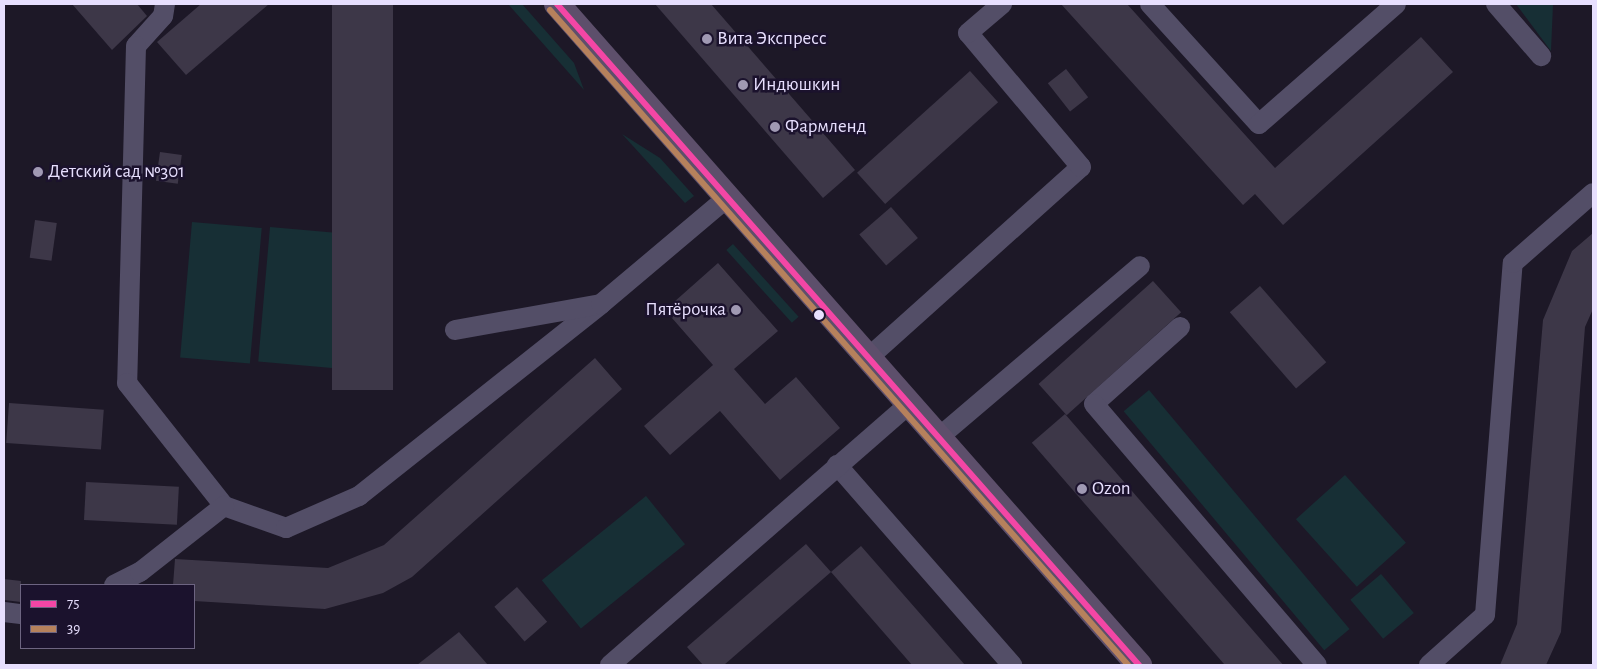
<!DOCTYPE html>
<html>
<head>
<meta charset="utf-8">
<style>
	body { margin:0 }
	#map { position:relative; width:1597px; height:669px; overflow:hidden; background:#1d1827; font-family:"Alegreya Sans",sans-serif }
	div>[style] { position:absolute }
	.green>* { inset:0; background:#172f35; transform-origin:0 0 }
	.building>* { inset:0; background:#3d3748; transform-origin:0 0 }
	.minor>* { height:20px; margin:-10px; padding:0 10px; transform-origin:10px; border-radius:10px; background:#534e67 }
	.major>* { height:26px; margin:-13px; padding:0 13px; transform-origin:13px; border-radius:13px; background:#5d4f6b }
	.bus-1>* { height:6px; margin:-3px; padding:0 3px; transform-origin:3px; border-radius:3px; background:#f346a5 }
	.bus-2>* { height:6px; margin:-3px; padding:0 3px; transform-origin:3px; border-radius:3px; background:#b6815c }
	.dots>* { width:14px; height:14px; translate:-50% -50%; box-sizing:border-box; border:2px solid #1b122d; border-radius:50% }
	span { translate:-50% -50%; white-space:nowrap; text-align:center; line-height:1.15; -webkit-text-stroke:5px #1b122d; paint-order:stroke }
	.poi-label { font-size:19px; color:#e7dffe }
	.left { translate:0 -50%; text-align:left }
	.right { translate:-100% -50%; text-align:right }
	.frame { position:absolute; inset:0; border:5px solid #e7dffe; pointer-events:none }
	.legend { position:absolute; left:20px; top:584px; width:175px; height:65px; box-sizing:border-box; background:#1b122d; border:1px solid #6d6481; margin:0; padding:6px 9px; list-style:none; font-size:15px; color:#e7dffe }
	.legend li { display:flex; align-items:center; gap:10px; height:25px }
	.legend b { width:25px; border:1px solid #6d6481 }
</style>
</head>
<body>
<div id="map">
	<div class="green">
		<i style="clip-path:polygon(508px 4px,522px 4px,574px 63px,584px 90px)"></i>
		<i style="clip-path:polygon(1516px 4px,1553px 4px,1551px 51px)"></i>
		<i style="clip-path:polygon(622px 134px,660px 158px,694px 196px,685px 203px)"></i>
		<i style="left:192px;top:222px;width:70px;height:136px;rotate:5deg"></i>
		<i style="left:270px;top:227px;width:74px;height:135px;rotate:5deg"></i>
		<i style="left:733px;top:244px;width:98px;height:9px;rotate:48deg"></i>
		<i style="left:1149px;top:390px;width:312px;height:33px;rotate:50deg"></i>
		<i style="left:1345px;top:475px;width:91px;height:66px;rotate:48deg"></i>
		<i style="left:646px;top:496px;width:62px;height:134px;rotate:51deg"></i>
		<i style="left:1381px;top:574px;width:51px;height:40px;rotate:50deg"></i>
	</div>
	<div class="building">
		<i style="clip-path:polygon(72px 4px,137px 4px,147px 16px,112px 50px)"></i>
		<i style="clip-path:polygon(201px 4px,269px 4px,186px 75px,157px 42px)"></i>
		<i style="left:332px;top:4px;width:61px;height:386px"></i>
		<i style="clip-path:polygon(655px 4px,711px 4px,855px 170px,823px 198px)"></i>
		<i style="clip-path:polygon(1061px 4px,1127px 4px,1275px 168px,1421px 37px,1453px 72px,1283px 225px,1255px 194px,1243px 205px)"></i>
		<i style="left:1066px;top:69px;width:36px;height:23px;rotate:52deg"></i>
		<i style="left:970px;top:71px;width:42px;height:152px;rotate:48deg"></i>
		<i style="left:160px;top:152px;width:22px;height:29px;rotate:8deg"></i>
		<i style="left:891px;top:207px;width:41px;height:42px;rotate:49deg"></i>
		<i style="left:35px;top:220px;width:22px;height:38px;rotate:8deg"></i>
		<i style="clip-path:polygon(1593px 233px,1593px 309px,1585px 327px,1561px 632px,1546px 665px,1500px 665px,1517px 624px,1543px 320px,1572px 251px)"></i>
		<i style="clip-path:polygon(718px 263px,778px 331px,734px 369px,765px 404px,796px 377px,840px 428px,780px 480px,720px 411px,670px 455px,644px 426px,713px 365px,665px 310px)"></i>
		<i style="left:1153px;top:281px;width:42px;height:154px;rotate:48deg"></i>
		<i style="left:1260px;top:286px;width:101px;height:40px;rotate:49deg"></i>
		<i style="clip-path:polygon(595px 358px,622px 389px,412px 577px,383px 593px,325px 609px,194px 601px,194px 585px,173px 585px,175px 559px,328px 568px,384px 545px)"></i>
		<i style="left:9px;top:403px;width:95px;height:40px;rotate:4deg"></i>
		<i style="left:1065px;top:414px;width:333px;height:44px;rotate:49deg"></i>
		<i style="left:86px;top:482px;width:93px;height:38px;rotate:3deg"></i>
		<i style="clip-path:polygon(806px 544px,831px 572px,724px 665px,703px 665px,687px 647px)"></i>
		<i style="clip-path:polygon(861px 546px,965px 665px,912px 665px,831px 572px)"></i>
		<i style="clip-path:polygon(4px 579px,21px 581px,21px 602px,4px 600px)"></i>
		<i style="left:517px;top:587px;width:46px;height:30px;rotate:49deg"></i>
		<i style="clip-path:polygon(459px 632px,488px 665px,417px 665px)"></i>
	</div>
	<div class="minor">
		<i style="left:165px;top:4px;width:12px;rotate:99deg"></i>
		<i style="left:163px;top:16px;width:40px;rotate:132deg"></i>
		<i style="left:136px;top:46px;width:337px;rotate:91.5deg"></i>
		<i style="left:127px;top:383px;width:157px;rotate:51.7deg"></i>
		<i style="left:224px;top:506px;width:66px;rotate:19.5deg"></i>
		<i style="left:286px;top:528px;width:80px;rotate:-23.7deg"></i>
		<i style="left:359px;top:496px;width:309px;rotate:-38.4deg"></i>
		<i style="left:1150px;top:4px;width:162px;rotate:47.8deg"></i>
		<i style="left:1259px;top:124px;width:182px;rotate:-41.2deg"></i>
		<i style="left:1496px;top:4px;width:69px;rotate:49.1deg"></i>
		<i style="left:1180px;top:327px;width:115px;rotate:138.2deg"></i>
		<i style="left:1094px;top:404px;width:343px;rotate:49.5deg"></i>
		<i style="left:455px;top:330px;width:148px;rotate:-10.1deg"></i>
		<i style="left:601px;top:304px;width:165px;rotate:-40.1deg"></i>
		<i style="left:868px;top:358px;width:286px;rotate:-41.9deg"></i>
		<i style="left:1081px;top:167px;width:175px;rotate:-130.1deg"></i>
		<i style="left:968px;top:33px;width:45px;rotate:-40.5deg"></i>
		<i style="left:938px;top:438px;width:265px;rotate:-40.4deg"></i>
		<i style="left:837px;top:465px;width:266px;rotate:48.8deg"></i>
		<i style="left:114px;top:585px;width:29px;rotate:-27deg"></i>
		<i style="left:140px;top:572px;width:107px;rotate:-38.2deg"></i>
		<i style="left:4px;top:612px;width:17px;rotate:7deg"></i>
		<i style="left:610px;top:665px;width:397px;rotate:-41.1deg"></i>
		<i style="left:1429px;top:665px;width:75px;rotate:-41.8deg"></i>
		<i style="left:1485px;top:615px;width:353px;rotate:-85.5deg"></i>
		<i style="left:1513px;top:263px;width:106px;rotate:-41.2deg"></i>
	</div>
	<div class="major">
		<i style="left:557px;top:4px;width:881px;rotate:48.64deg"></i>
	</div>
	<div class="bus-1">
		<i style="left:557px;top:4px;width:881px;rotate:48.64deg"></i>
	</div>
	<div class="bus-2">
		<i style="left:550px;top:10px;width:874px;rotate:48.57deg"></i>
	</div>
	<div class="dots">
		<i style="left:707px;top:39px;background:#a099b3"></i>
		<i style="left:743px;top:85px;background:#a099b3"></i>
		<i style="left:775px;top:127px;background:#a099b3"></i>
		<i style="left:38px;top:172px;background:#a099b3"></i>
		<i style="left:736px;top:310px;background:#a099b3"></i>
		<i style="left:819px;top:315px;background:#e7dffe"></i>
		<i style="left:1082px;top:489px;background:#a099b3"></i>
	</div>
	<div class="poi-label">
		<span class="left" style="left:717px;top:39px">Вита Экспресс</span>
		<span class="left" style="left:753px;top:85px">Индюшкин</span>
		<span class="left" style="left:785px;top:127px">Фармленд</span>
		<span class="left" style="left:48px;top:172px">Детский сад №301</span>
		<span class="right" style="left:726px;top:310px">Пятёрочка</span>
		<span class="left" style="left:1092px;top:489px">Ozon</span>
	</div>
	<div class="frame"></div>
	<ul class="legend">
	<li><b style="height:6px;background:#f346a5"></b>75</li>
	<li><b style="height:6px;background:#b6815c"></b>39</li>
	</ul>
</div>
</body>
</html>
